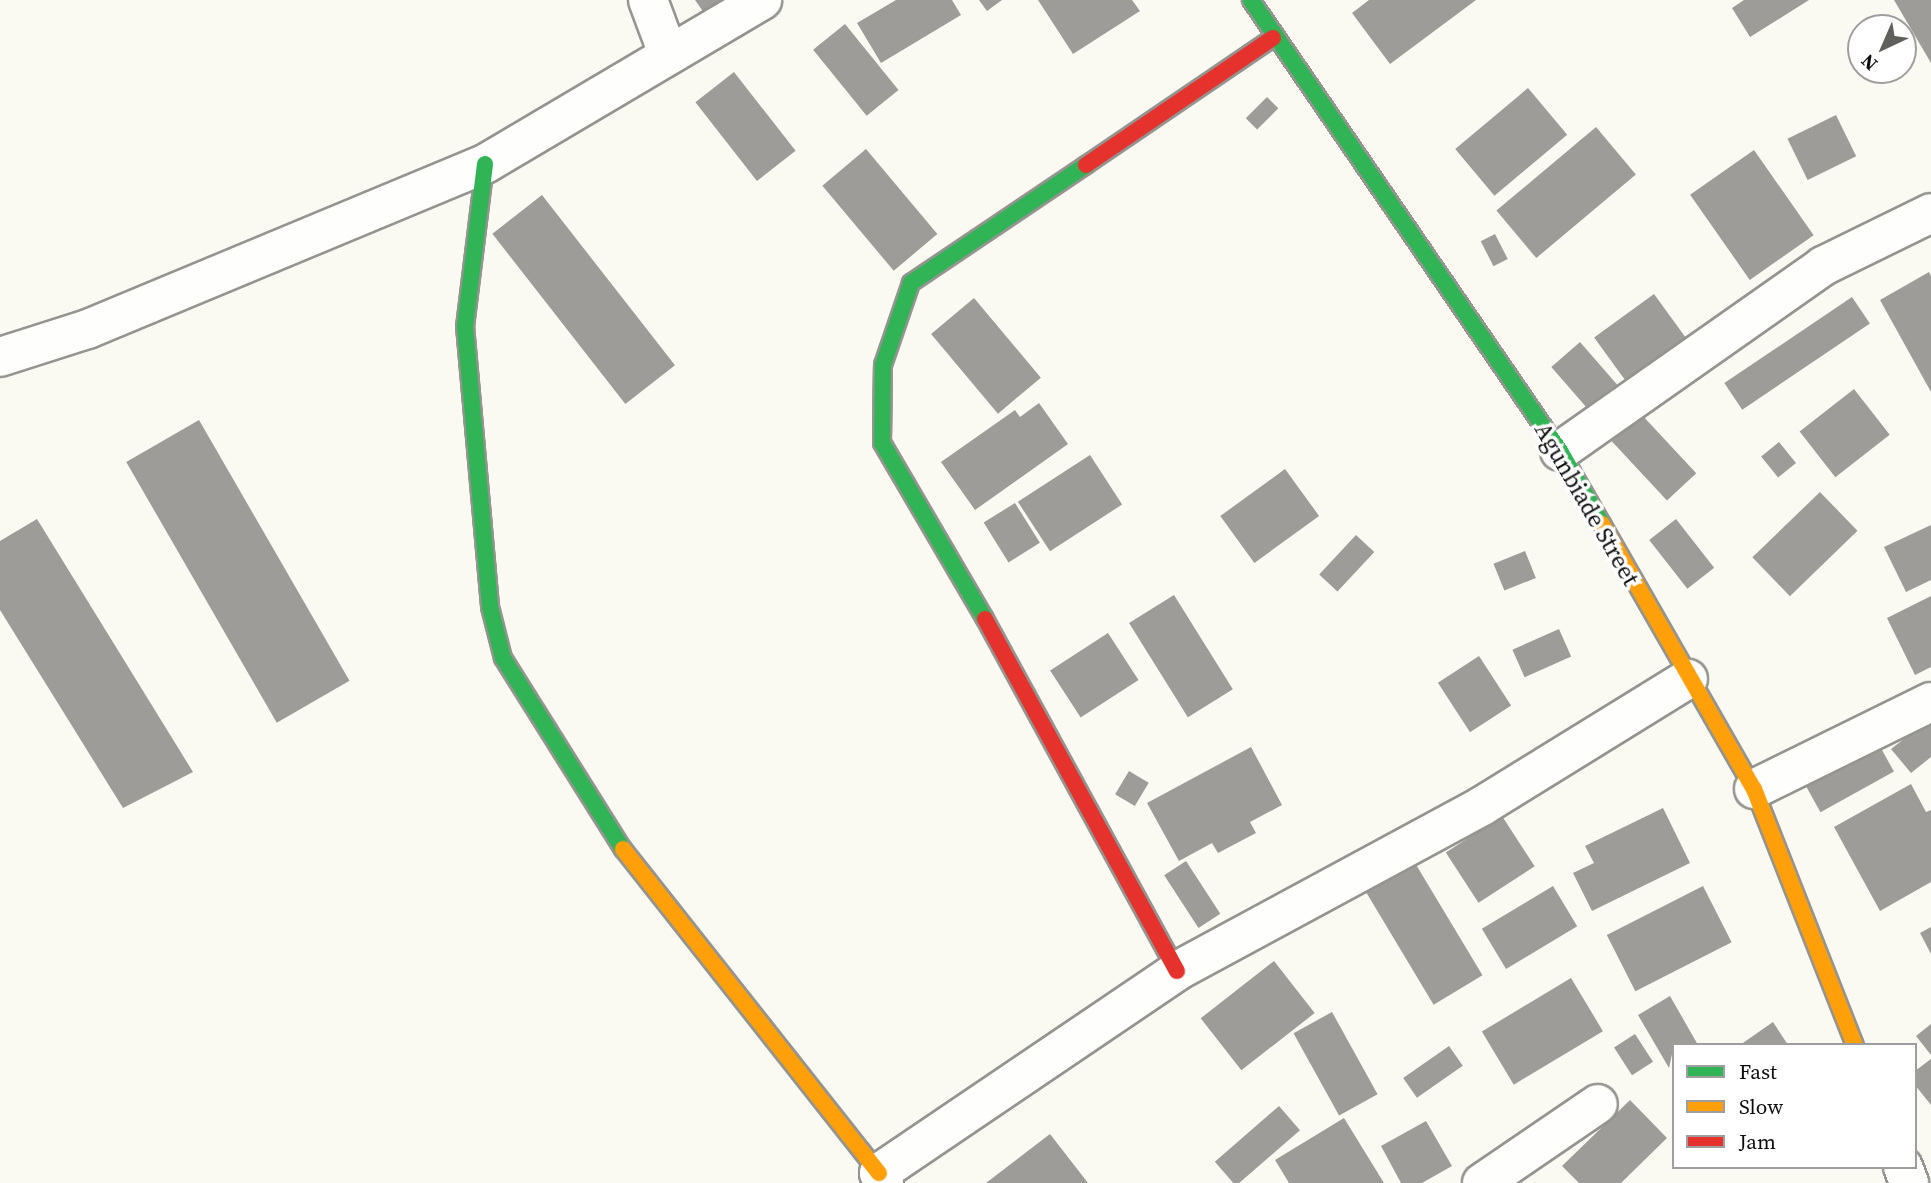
<!DOCTYPE html>
<html>
<head>
<meta charset="utf-8">
<style>
	body { margin:0 }
	#map { position:relative; width:1931px; height:1183px; overflow:hidden; background:#fafaf2; font-family:"Source Serif 4",serif }
	div>[style] { position:absolute }
	.building>* { inset:0; background:#9d9c98; transform-origin:0 0 }
	.roads { filter:drop-shadow(2px 0 #949490) drop-shadow(-2px 0 #949490) drop-shadow(0 2px #949490) drop-shadow(0 -2px #949490) }
	.street>* { height:38px; margin:-19px; padding:0 19px; transform-origin:19px; border-radius:19px; background:#fefefd }
	.fast>* { height:16px; margin:-8px; padding:0 8px; transform-origin:8px; border-radius:8px; background:#30b455 }
	.slow>* { height:16px; margin:-8px; padding:0 8px; transform-origin:8px; border-radius:8px; background:#ff9f0a }
	.jam>* { height:16px; margin:-8px; padding:0 8px; transform-origin:8px; border-radius:8px; background:#e5322d }
	span { translate:-50% -50%; white-space:nowrap; text-align:center; line-height:1.15; -webkit-text-stroke:7px #fff; paint-order:stroke }
	.street-label { font-size:24px; color:#0d0d0d }
	.legend { position:absolute; left:1672px; top:1043px; width:245px; height:126px; box-sizing:border-box; background:#fff; border:2px solid #9e9e9e; margin:0; padding:9px 12px; list-style:none; font-size:21px; color:#0d0d0d }
	.legend li { display:flex; align-items:center; gap:14px; height:35px }
	.legend b { width:35px; border:2px solid #9e9e9e }
	.north { position:absolute; left:1847px; top:14px; width:70px; height:70px; box-sizing:border-box; background:#fff; border:2px solid #9e9e9e; border-radius:50%; rotate:224deg; font-size:19px; font-weight:700; line-height:28px; text-align:center; color:#0d0d0d }
	.north::after { content:''; display:block; margin:auto; width:24px; height:32px; background:#60605d; clip-path:polygon(50% 0,100% 100%,50% 72%,0 100%) }
</style>
</head>
<body>
<div id="map">
	<div class="building">
		<i style="clip-path:polygon(695px 0,738px 0,709px 20px)"></i>
		<i style="clip-path:polygon(896px 0,952px 0,961px 15px,881px 63px,857px 23px)"></i>
		<i style="clip-path:polygon(979px 0,1002px 0,987px 11px)"></i>
		<i style="clip-path:polygon(1038px 0,1132px 0,1140px 11px,1073px 54px)"></i>
		<i style="clip-path:polygon(1369px 0,1476px 0,1390px 64px,1352px 13px)"></i>
		<i style="clip-path:polygon(1744px 0,1809px 0,1750px 37px,1732px 8px)"></i>
		<i style="clip-path:polygon(1894px 0,1931px 0,1931px 63px)"></i>
		<i style="left:845px;top:24px;width:85px;height:41px;rotate:51deg"></i>
		<i style="left:734px;top:72px;width:100px;height:49px;rotate:52deg"></i>
		<i style="left:1528px;top:88px;width:61px;height:95px;rotate:50deg"></i>
		<i style="left:1267px;top:97px;width:16px;height:30px;rotate:45deg"></i>
		<i style="left:1836px;top:115px;width:46px;height:54px;rotate:64deg"></i>
		<i style="left:1596px;top:127px;width:62px;height:130px;rotate:50deg"></i>
		<i style="left:866px;top:149px;width:111px;height:57px;rotate:50deg"></i>
		<i style="left:1754px;top:150px;width:104px;height:78px;rotate:55deg"></i>
		<i style="left:542px;top:195px;width:216px;height:63px;rotate:52deg"></i>
		<i style="left:1495px;top:234px;width:28px;height:16px;rotate:63deg"></i>
		<i style="clip-path:polygon(1929px 272px,1931px 276px,1931px 392px,1880px 300px)"></i>
		<i style="left:1654px;top:294px;width:56px;height:74px;rotate:54deg"></i>
		<i style="left:1852px;top:297px;width:32px;height:154px;rotate:56deg"></i>
		<i style="left:974px;top:298px;width:104px;height:56px;rotate:50deg"></i>
		<i style="left:1580px;top:342px;width:70px;height:38px;rotate:49deg"></i>
		<i style="left:1854px;top:389px;width:58px;height:69px;rotate:52deg"></i>
		<i style="clip-path:polygon(1039px 403px,1068px 444px,975px 510px,941px 462px,1015px 410px,1020px 417px)"></i>
		<i style="left:1641px;top:414px;width:81px;height:40px;rotate:47deg"></i>
		<i style="left:199px;top:420px;width:301px;height:84px;rotate:60deg"></i>
		<i style="left:1779px;top:442px;width:27px;height:23px;rotate:51deg"></i>
		<i style="left:1090px;top:455px;width:59px;height:86px;rotate:57deg"></i>
		<i style="left:1285px;top:469px;width:58px;height:80px;rotate:54deg"></i>
		<i style="left:1820px;top:492px;width:54px;height:94px;rotate:46deg"></i>
		<i style="left:1015px;top:503px;width:47px;height:37px;rotate:58deg"></i>
		<i style="clip-path:polygon(37px 519px,193px 772px,123px 808px,0 610px,0 541px)"></i>
		<i style="left:1676px;top:519px;width:62px;height:34px;rotate:52deg"></i>
		<i style="clip-path:polygon(1931px 525px,1931px 580px,1906px 592px,1884px 547px)"></i>
		<i style="left:1356px;top:535px;width:25px;height:54px;rotate:43deg"></i>
		<i style="left:1525px;top:551px;width:29px;height:34px;rotate:68deg"></i>
		<i style="left:1174px;top:595px;width:111px;height:53px;rotate:58deg"></i>
		<i style="clip-path:polygon(1931px 596px,1931px 667px,1915px 675px,1887px 618px)"></i>
		<i style="left:1559px;top:629px;width:30px;height:51px;rotate:66deg"></i>
		<i style="left:1108px;top:633px;width:56px;height:69px;rotate:57deg"></i>
		<i style="left:1479px;top:656px;width:59px;height:49px;rotate:57deg"></i>
		<i style="clip-path:polygon(1931px 718px,1931px 757px,1911px 773px,1891px 749px)"></i>
		<i style="left:1877px;top:741px;width:35px;height:84px;rotate:61deg"></i>
		<i style="clip-path:polygon(1251px 747px,1282px 805px,1250px 822px,1256px 833px,1218px 853px,1212px 843px,1179px 861px,1147px 803px)"></i>
		<i style="left:1129px;top:771px;width:23px;height:27px;rotate:31deg"></i>
		<i style="clip-path:polygon(1911px 784px,1926px 812px,1931px 810px,1931px 882px,1880px 911px,1834px 827px)"></i>
		<i style="clip-path:polygon(1663px 808px,1690px 863px,1592px 911px,1573px 873px,1594px 863px,1585px 846px)"></i>
		<i style="left:1502px;top:816px;width:60px;height:67px;rotate:57deg"></i>
		<i style="left:1186px;top:861px;width:63px;height:26px;rotate:57deg"></i>
		<i style="left:1415px;top:863px;width:131px;height:57px;rotate:59deg"></i>
		<i style="left:1553px;top:886px;width:47px;height:83px;rotate:59deg"></i>
		<i style="left:1703px;top:886px;width:63px;height:108px;rotate:63deg"></i>
		<i style="clip-path:polygon(1931px 927px,1931px 954px,1920px 933px)"></i>
		<i style="left:1274px;top:961px;width:66px;height:93px;rotate:52deg"></i>
		<i style="left:1571px;top:978px;width:62px;height:104px;rotate:59deg"></i>
		<i style="clip-path:polygon(1670px 996px,1698px 1045px,1674px 1045px,1669px 1068px,1638px 1015px)"></i>
		<i style="left:1332px;top:1012px;width:94px;height:44px;rotate:61deg"></i>
		<i style="clip-path:polygon(1773px 1022px,1788px 1045px,1740px 1045px)"></i>
		<i style="clip-path:polygon(1931px 1024px,1931px 1055px,1916px 1036px)"></i>
		<i style="left:1635px;top:1034px;width:33px;height:25px;rotate:57deg"></i>
		<i style="left:1449px;top:1046px;width:24px;height:56px;rotate:55deg"></i>
		<i style="clip-path:polygon(1931px 1059px,1931px 1105px,1915px 1085px,1915px 1071px)"></i>
		<i style="clip-path:polygon(1630px 1100px,1667px 1138px,1621px 1183px,1579px 1183px,1562px 1166px)"></i>
		<i style="left:1279px;top:1106px;width:32px;height:85px;rotate:49deg"></i>
		<i style="clip-path:polygon(1344px 1118px,1384px 1183px,1289px 1183px,1275px 1160px)"></i>
		<i style="clip-path:polygon(1426px 1121px,1452px 1166px,1422px 1183px,1401px 1183px,1381px 1146px)"></i>
		<i style="clip-path:polygon(1050px 1134px,1088px 1183px,986px 1183px)"></i>
	</div>
	<div class="roads">
		<div class="street">
			<i style="left:648px;top:0;width:54px;rotate:69.6deg"></i>
			<i style="left:0;top:357px;width:92px;rotate:-17.7deg"></i>
			<i style="left:88px;top:329px;width:430px;rotate:-22.6deg"></i>
			<i style="left:485px;top:164px;width:322px;rotate:-30.6deg"></i>
			<i style="left:1560px;top:451px;width:322px;rotate:-35.1deg"></i>
			<i style="left:1823px;top:266px;width:120px;rotate:-26.1deg"></i>
			<i style="left:1754px;top:789px;width:197px;rotate:-26.2deg"></i>
			<i style="left:1903px;top:1167px;width:17px;rotate:69deg"></i>
			<i style="left:884px;top:1183px;width:11px;rotate:-117deg"></i>
			<i style="left:879px;top:1173px;width:360px;rotate:-34.1deg"></i>
			<i style="left:1177px;top:971px;width:347px;rotate:-28.4deg"></i>
			<i style="left:1482px;top:806px;width:242px;rotate:-31.7deg"></i>
			<i style="left:1482px;top:1183px;width:140px;rotate:-34.3deg"></i>
		</div>
		<div class="fast">
			<i style="left:1251px;top:0;width:547px;rotate:55.58deg"></i>
			<i style="left:1560px;top:451px;width:84px;rotate:60.1deg"></i>
			<i style="left:485px;top:164px;width:163px;rotate:97deg"></i>
			<i style="left:465px;top:326px;width:282px;rotate:84.9deg"></i>
			<i style="left:490px;top:607px;width:53px;rotate:75.7deg"></i>
			<i style="left:503px;top:658px;width:226px;rotate:57.9deg"></i>
			<i style="left:985px;top:619px;width:204px;rotate:-120.3deg"></i>
			<i style="left:882px;top:443px;width:78px;rotate:-89.3deg"></i>
			<i style="left:883px;top:365px;width:87px;rotate:-71.1deg"></i>
			<i style="left:911px;top:283px;width:211px;rotate:-34deg"></i>
		</div>
		<div class="slow">
			<i style="left:1602px;top:524px;width:305px;rotate:60.2deg"></i>
			<i style="left:1754px;top:789px;width:275px;rotate:68.5deg"></i>
			<i style="left:623px;top:849px;width:413px;rotate:51.7deg"></i>
		</div>
		<div class="jam">
			<i style="left:1086px;top:165px;width:226px;rotate:-34.2deg"></i>
			<i style="left:985px;top:619px;width:401px;rotate:61.4deg"></i>
		</div>
	</div>
	<div class="street-label">
		<span style="left:1587px;top:504px;rotate:60deg">Agunbiade Street</span>
	</div>
	<ul class="legend">
	<li><b style="height:9px;background:#30b455"></b>Fast</li>
	<li><b style="height:9px;background:#ff9f0a"></b>Slow</li>
	<li><b style="height:9px;background:#e5322d"></b>Jam</li>
	</ul>
	<div class="north">N</div>
</div>
</body>
</html>
